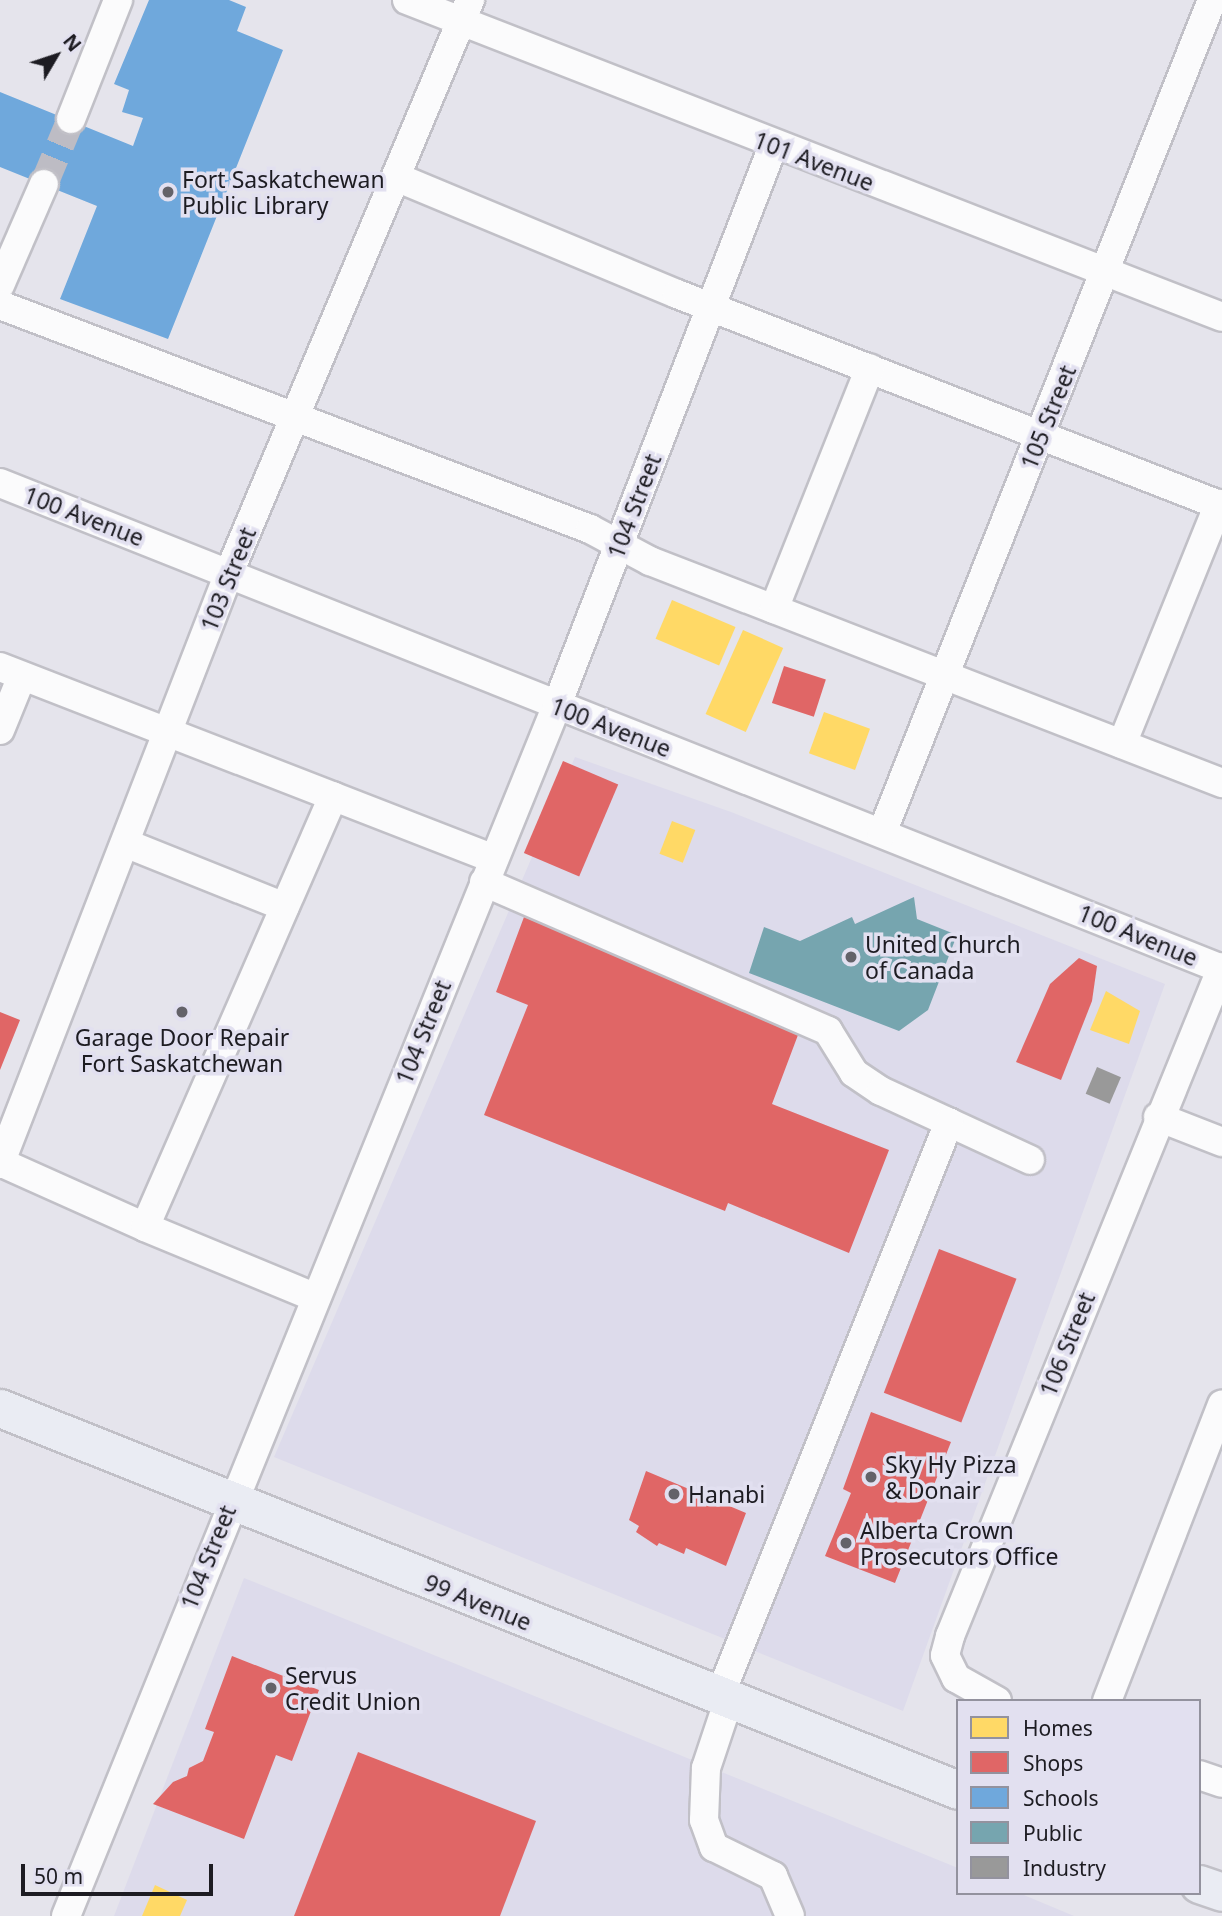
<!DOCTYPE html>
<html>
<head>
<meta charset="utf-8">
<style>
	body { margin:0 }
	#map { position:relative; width:1222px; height:1916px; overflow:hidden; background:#e5e4ec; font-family:"Noto Sans",sans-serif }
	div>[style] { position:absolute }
	.built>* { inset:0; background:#dddbeb }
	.homes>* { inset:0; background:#ffd966; transform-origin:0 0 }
	.shops>* { inset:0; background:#e06666; transform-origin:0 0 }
	.schools>* { inset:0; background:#6fa8dc }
	.public>* { inset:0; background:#76a5af }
	.industry>* { inset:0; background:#999; transform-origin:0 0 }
	.minor-tunnel>* { height:28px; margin-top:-14px; transform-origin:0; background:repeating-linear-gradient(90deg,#bdbcc4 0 28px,transparent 0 42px) }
	.roads { filter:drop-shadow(2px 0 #c1c0c7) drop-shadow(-2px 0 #c1c0c7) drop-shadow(0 2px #c1c0c7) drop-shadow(0 -2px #c1c0c7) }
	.minor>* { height:28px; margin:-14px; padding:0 14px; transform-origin:14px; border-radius:14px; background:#fbfbfc }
	.major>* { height:37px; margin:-18.5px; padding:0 18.5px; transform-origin:18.5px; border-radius:18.5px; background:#eaecf3 }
	.dots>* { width:19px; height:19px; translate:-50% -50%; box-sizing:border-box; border:4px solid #e2e0f0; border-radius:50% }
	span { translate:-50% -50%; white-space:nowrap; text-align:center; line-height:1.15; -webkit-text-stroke:7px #e2e0f0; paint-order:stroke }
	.street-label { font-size:23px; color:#1d1c22 }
	.poi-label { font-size:23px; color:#1d1c22 }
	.left { translate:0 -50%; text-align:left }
	.legend { position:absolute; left:956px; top:1699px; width:245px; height:196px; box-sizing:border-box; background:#e2e0f0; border:2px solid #93929e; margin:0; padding:9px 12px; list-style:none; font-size:21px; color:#1d1c22 }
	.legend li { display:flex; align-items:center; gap:14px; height:35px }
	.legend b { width:35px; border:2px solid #93929e }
	.north { position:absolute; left:21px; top:21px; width:70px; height:70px; -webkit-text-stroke:5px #e2e0f0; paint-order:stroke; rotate:51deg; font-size:19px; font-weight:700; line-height:28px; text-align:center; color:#1d1c22 }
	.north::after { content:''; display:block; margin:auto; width:24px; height:32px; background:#1d1c22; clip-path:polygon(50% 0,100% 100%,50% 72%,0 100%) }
	.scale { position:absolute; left:21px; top:1864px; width:192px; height:32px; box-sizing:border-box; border:4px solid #1d1c22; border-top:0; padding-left:9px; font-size:21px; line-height:24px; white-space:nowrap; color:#1d1c22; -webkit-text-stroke:5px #e2e0f0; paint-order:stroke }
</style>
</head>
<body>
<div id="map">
	<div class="built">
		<i style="clip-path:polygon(575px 757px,731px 812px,1165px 984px,903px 1711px,274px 1457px)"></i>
		<i style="clip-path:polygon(244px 1578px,958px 1868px,958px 1893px,1019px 1893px,1074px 1916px,114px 1916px)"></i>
	</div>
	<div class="homes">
		<i style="left:672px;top:600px;width:69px;height:42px;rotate:23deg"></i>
		<i style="left:743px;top:630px;width:44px;height:92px;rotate:24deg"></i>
		<i style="left:824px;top:712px;width:49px;height:44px;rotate:20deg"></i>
		<i style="left:672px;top:821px;width:25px;height:35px;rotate:21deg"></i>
		<i style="clip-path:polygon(1106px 991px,1140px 1011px,1129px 1044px,1090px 1030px)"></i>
		<i style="clip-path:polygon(155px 1885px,187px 1900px,180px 1916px,142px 1916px)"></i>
	</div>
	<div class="shops">
		<i style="left:784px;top:666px;width:44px;height:39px;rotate:18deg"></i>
		<i style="left:563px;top:761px;width:60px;height:100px;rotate:23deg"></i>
		<i style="clip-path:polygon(524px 917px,801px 1027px,772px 1104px,889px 1150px,849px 1253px,728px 1203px,725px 1211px,484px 1115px,528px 1005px,496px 992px)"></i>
		<i style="clip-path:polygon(1079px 958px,1097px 966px,1092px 1001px,1061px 1080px,1016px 1062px,1050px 984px)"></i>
		<i style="clip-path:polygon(0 1012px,20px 1020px,0 1070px)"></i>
		<i style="left:939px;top:1249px;width:83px;height:154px;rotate:21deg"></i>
		<i style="clip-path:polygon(871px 1412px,951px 1442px,895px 1583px,825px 1556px,851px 1493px,843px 1489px)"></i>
		<i style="clip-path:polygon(646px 1471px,746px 1513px,726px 1566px,686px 1548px,684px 1554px,659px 1543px,657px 1546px,636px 1532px,639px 1526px,629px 1520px)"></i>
		<i style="clip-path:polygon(232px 1656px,319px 1690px,292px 1761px,276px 1755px,244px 1839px,153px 1804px,173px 1782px,187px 1776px,189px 1768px,203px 1761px,214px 1732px,205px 1729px)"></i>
		<i style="clip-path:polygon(358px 1752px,536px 1821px,500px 1916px,294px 1916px)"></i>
	</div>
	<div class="schools">
		<i style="clip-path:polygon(149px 0,229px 0,246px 7px,237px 31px,283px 50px,168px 339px,60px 299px,97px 206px,0 167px,0 92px,133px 146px,143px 118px,122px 112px,129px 90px,114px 84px)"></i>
	</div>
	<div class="public">
		<i style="clip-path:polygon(914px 897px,917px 919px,957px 935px,928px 1010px,899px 1031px,749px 973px,764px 927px,800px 941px,852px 917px,855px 924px)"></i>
	</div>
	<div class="industry">
		<i style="left:1097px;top:1067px;width:26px;height:29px;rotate:23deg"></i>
	</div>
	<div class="minor-tunnel">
		<i style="left:44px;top:184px;width:70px;rotate:-67.4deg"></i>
	</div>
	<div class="roads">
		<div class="minor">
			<i style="left:407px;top:0;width:874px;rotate:21.25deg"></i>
			<i style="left:71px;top:119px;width:128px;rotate:-68.4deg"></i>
			<i style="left:396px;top:177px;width:304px;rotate:22.6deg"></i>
			<i style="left:677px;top:294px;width:585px;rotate:21.26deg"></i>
			<i style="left:0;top:285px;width:110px;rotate:-66.5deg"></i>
			<i style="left:0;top:305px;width:631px;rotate:20.79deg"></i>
			<i style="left:590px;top:529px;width:68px;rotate:28.1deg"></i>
			<i style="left:650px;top:561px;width:614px;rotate:21.21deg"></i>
			<i style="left:0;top:483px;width:1315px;rotate:21.69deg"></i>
			<i style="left:774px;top:609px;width:259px;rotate:-68.3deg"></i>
			<i style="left:0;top:667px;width:530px;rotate:21.24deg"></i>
			<i style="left:0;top:730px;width:58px;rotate:-67.8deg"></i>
			<i style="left:1122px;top:744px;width:259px;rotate:-68deg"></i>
			<i style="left:882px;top:833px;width:896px;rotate:-68.39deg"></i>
			<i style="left:125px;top:843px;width:172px;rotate:21.8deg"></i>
			<i style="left:484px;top:882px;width:375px;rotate:23.4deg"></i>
			<i style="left:828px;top:1031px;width:49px;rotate:58.2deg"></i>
			<i style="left:854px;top:1073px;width:32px;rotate:34deg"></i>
			<i style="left:881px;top:1091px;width:164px;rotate:24.8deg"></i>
			<i style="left:1158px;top:1117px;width:69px;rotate:21.3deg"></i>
			<i style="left:0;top:1162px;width:159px;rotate:24.1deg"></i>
			<i style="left:0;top:1164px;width:634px;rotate:-68.82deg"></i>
			<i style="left:229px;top:573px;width:622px;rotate:-67.19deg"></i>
			<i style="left:314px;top:1297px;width:183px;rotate:-157.5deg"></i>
			<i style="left:145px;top:1227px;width:470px;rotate:-66.4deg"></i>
			<i style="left:719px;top:1698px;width:620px;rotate:-68.23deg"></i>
			<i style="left:997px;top:1701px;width:47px;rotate:-150.7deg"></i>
			<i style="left:956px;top:1678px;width:25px;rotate:-116deg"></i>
			<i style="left:945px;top:1655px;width:20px;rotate:-75deg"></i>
			<i style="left:950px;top:1636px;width:722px;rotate:-67.87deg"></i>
			<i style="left:1107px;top:1701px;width:318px;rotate:-68.8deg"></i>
			<i style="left:728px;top:1702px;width:70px;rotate:108.4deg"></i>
			<i style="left:706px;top:1768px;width:52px;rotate:92.2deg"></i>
			<i style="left:704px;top:1820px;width:29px;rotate:70deg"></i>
			<i style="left:714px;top:1847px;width:66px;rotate:26.2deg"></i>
			<i style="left:773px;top:1876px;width:43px;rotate:67deg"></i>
			<i style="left:1199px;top:1775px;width:24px;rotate:19deg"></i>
			<i style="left:66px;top:1916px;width:1307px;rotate:-67.93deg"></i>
			<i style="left:557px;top:705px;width:599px;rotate:-68.87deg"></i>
		</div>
		<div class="major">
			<i style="left:0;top:1408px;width:1031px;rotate:21.74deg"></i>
			<i style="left:1199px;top:1884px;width:24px;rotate:19deg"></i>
		</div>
	</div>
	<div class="dots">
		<i style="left:168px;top:192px;background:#636269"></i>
		<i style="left:851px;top:957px;background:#636269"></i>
		<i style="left:182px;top:1012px;background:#636269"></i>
		<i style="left:871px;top:1477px;background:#636269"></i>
		<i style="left:674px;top:1494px;background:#636269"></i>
		<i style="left:846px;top:1543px;background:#636269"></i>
		<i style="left:271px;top:1688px;background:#636269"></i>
	</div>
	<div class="street-label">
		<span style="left:814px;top:161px;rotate:21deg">101 Avenue</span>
		<span style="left:1048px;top:417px;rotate:-68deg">105 Street</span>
		<span style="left:634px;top:506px;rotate:-69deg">104 Street</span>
		<span style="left:84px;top:516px;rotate:21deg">100 Avenue</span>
		<span style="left:228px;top:579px;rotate:-68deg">103 Street</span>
		<span style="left:611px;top:727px;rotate:21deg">100 Avenue</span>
		<span style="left:1138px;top:935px;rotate:22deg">100 Avenue</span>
		<span style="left:423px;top:1032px;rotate:-68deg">104 Street</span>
		<span style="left:1067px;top:1344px;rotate:-68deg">106 Street</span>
		<span style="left:208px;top:1557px;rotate:-68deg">104 Street</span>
		<span style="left:478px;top:1602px;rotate:22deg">99 Avenue</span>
	</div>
	<div class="poi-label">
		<span class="left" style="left:182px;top:192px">Fort Saskatchewan<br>Public Library</span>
		<span class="left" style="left:865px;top:957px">United Church<br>of Canada</span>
		<span style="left:182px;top:1050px">Garage Door Repair<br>Fort Saskatchewan</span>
		<span class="left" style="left:885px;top:1477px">Sky Hy Pizza<br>&amp; Donair</span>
		<span class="left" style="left:688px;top:1494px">Hanabi</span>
		<span class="left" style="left:860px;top:1543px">Alberta Crown<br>Prosecutors Office</span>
		<span class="left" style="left:285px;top:1688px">Servus<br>Credit Union</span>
	</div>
	<ul class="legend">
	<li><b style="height:19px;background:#ffd966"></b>Homes</li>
	<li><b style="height:19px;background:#e06666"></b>Shops</li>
	<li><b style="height:19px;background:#6fa8dc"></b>Schools</li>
	<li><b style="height:19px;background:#76a5af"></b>Public</li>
	<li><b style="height:19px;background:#999"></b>Industry</li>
	</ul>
	<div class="north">N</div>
	<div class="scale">50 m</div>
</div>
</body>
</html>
